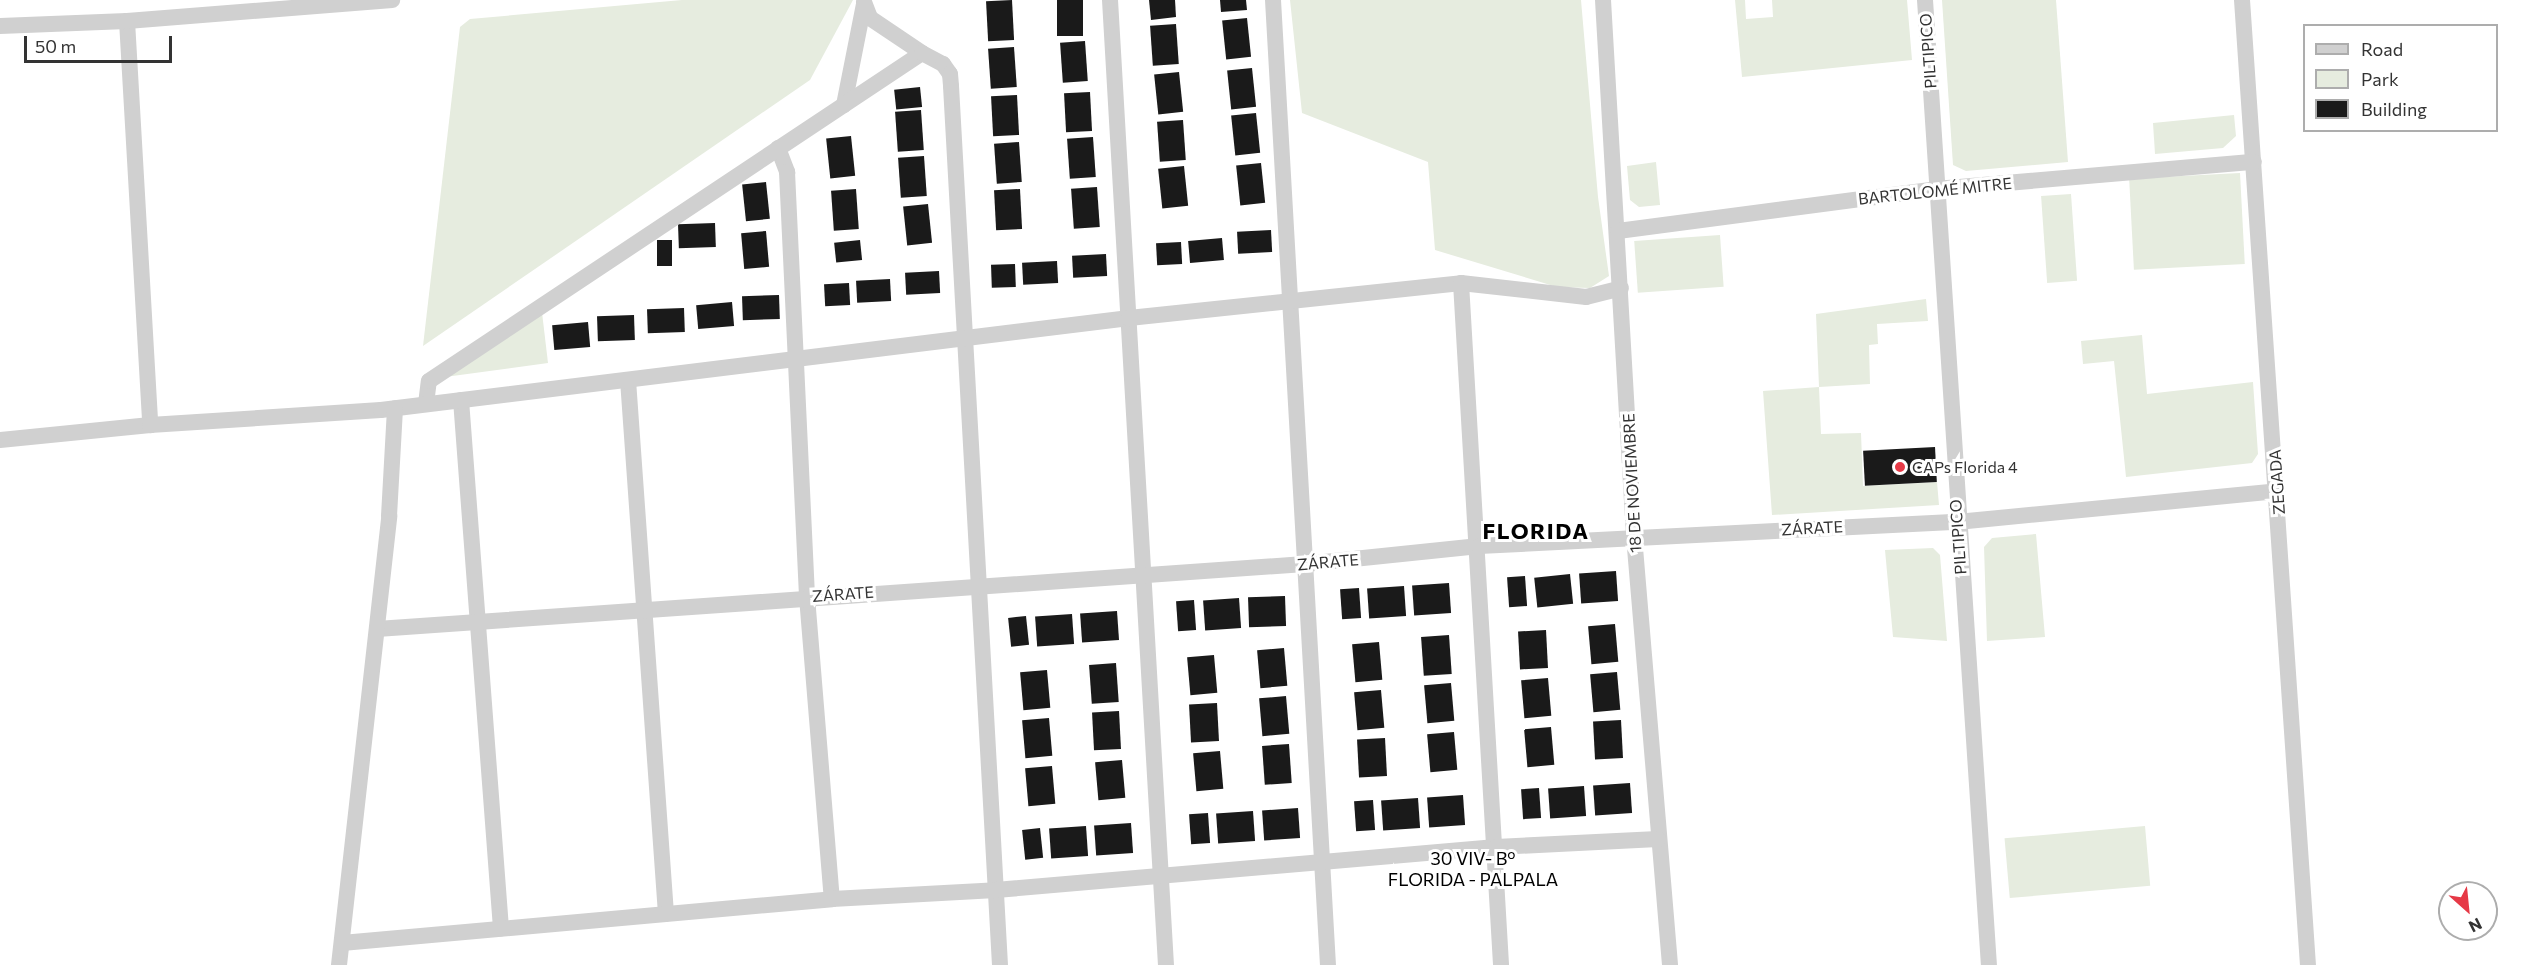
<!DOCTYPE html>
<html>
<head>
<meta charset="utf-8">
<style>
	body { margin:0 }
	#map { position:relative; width:2522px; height:965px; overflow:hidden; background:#fff; font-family:Commissioner,sans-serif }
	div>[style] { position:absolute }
	.green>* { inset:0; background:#e6ecdf; transform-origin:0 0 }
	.building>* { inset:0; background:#1a1a1a; transform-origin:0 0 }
	.minor>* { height:16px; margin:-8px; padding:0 8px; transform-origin:8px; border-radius:8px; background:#d0d0d0 }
	.dots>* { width:16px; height:16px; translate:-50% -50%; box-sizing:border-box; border:3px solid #fff; border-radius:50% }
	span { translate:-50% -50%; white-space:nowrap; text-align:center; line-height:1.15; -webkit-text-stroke:6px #fff; paint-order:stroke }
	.street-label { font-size:16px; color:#333 }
	.poi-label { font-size:16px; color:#333 }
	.left { translate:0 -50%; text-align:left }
	.neighbourhood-label { font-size:18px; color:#000 }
	.district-label { font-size:22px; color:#000; font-weight:700; letter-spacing:1.5px }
	.legend { position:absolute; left:2303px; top:24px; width:195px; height:108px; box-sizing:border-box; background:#fff; border:2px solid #adadad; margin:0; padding:8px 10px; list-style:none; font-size:18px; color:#333 }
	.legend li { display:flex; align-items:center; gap:12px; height:30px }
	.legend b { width:30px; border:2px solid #adadad }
	.north { position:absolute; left:2438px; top:881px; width:60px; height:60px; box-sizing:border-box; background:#fff; border:2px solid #adadad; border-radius:50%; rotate:153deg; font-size:16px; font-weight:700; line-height:24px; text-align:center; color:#333 }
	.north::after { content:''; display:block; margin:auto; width:21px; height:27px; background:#e63946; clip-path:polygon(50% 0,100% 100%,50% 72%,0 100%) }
	.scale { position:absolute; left:24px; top:36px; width:148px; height:27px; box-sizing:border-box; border:3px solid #333; border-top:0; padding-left:8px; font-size:18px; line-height:21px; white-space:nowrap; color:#333; -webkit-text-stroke:4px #fff; paint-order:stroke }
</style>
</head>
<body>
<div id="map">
	<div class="green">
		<i style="clip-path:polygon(682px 0,853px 0,810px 80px,423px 346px,460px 27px,470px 19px)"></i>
		<i style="clip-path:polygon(1290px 0,1581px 0,1598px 197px,1609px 276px,1590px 288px,1557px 287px,1435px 250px,1428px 162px,1302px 113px)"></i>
		<i style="clip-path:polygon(1735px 0,1745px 0,1746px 19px,1773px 17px,1772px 0,1907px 0,1912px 60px,1742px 77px)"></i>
		<i style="clip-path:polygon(1942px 0,2056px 0,2068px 162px,1966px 171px,1953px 165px)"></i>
		<i style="clip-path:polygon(2234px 115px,2236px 136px,2223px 148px,2155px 154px,2153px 123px)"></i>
		<i style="clip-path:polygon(1656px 162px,1660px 205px,1639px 207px,1630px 200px,1627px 166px)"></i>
		<i style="left:2240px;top:173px;width:91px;height:111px;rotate:87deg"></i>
		<i style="left:2071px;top:194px;width:87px;height:30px;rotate:86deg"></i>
		<i style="left:1720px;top:235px;width:52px;height:86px;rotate:86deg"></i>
		<i style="clip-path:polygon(1926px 299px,1928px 321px,1877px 324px,1878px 344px,1869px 345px,1870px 384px,1819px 387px,1821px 434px,1861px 433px,1863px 486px,1937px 482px,1939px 505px,1772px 515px,1763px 391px,1819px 387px,1816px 314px)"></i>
		<i style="clip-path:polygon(541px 304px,548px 363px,445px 377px)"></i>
		<i style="clip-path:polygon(2142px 335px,2147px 394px,2253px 382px,2258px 454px,2252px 463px,2126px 477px,2114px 361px,2083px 364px,2081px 341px)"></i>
		<i style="clip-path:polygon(2036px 534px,2045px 637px,1987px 641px,1984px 547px,1992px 538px)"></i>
		<i style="clip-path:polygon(1933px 548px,1940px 555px,1947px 641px,1893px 637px,1885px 550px)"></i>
		<i style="left:2145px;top:826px;width:60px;height:141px;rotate:85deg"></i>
	</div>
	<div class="building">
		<i style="left:1012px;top:0;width:40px;height:26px;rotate:87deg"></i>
		<i style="left:1057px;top:0;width:26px;height:36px"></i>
		<i style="clip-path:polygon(1149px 0,1175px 0,1176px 17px,1151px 20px)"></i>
		<i style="clip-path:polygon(1220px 0,1246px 0,1247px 10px,1221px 12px)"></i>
		<i style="left:1247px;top:18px;width:39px;height:25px;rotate:84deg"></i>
		<i style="left:1176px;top:24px;width:40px;height:26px;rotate:86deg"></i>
		<i style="left:1085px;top:41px;width:40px;height:25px;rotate:86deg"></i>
		<i style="left:1014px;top:47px;width:40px;height:26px;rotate:86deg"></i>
		<i style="left:1252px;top:68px;width:39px;height:25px;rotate:84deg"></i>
		<i style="left:1179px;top:72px;width:40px;height:25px;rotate:84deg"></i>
		<i style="left:920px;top:87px;width:20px;height:26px;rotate:84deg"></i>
		<i style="left:1090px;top:92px;width:39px;height:26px;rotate:87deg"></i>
		<i style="left:1017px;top:95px;width:40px;height:26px;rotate:87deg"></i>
		<i style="left:921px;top:110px;width:40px;height:26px;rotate:86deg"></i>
		<i style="left:1256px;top:113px;width:40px;height:25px;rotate:84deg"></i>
		<i style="left:1183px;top:120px;width:40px;height:26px;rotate:86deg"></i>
		<i style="left:851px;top:136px;width:40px;height:25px;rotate:84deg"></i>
		<i style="left:1093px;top:137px;width:40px;height:26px;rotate:86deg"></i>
		<i style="left:1019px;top:142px;width:40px;height:25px;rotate:86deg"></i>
		<i style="left:924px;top:156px;width:40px;height:26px;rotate:86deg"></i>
		<i style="left:1261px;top:163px;width:40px;height:25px;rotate:84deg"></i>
		<i style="left:1184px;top:166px;width:40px;height:26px;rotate:84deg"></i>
		<i style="left:766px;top:182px;width:37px;height:24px;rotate:84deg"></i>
		<i style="left:1097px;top:187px;width:40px;height:26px;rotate:86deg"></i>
		<i style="left:856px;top:189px;width:40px;height:25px;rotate:86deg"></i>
		<i style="left:1020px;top:189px;width:40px;height:26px;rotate:87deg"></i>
		<i style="left:928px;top:204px;width:39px;height:25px;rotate:84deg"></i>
		<i style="left:715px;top:223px;width:24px;height:37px;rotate:88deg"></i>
		<i style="left:1271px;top:230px;width:22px;height:34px;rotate:87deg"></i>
		<i style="left:766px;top:231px;width:36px;height:25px;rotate:85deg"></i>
		<i style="left:1222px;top:238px;width:22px;height:34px;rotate:85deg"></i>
		<i style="left:657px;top:240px;width:15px;height:26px"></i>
		<i style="left:860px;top:240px;width:20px;height:26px;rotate:84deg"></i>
		<i style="left:1181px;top:242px;width:22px;height:25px;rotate:87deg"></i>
		<i style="left:1106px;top:254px;width:22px;height:34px;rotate:87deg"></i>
		<i style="left:1057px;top:261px;width:22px;height:35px;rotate:87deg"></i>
		<i style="left:1015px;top:264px;width:23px;height:24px;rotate:88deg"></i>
		<i style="left:939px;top:271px;width:22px;height:34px;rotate:87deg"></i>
		<i style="left:890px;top:279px;width:22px;height:34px;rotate:87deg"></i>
		<i style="left:849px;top:283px;width:22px;height:25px;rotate:87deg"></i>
		<i style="left:779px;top:295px;width:24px;height:37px;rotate:88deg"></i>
		<i style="left:732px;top:302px;width:24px;height:36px;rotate:85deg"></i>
		<i style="left:684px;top:308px;width:24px;height:37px;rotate:88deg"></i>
		<i style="left:634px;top:315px;width:25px;height:37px;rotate:88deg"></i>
		<i style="left:588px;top:322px;width:25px;height:36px;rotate:85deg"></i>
		<i style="left:1935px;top:447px;width:35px;height:72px;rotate:87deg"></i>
		<i style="left:1616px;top:571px;width:30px;height:37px;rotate:86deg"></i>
		<i style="left:1570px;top:574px;width:30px;height:36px;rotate:84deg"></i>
		<i style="left:1525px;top:576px;width:30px;height:18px;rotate:86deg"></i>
		<i style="left:1449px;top:583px;width:30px;height:37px;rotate:86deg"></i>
		<i style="left:1404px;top:586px;width:30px;height:37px;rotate:86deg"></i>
		<i style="left:1359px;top:588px;width:30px;height:19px;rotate:86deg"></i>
		<i style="left:1285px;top:596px;width:30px;height:37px;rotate:88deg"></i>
		<i style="left:1239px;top:598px;width:30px;height:36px;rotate:86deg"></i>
		<i style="left:1194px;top:600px;width:30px;height:18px;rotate:86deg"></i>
		<i style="left:1117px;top:611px;width:29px;height:37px;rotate:86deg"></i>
		<i style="left:1072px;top:614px;width:30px;height:37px;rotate:86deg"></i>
		<i style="left:1026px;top:616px;width:29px;height:18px;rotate:84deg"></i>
		<i style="left:1615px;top:624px;width:38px;height:27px;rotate:85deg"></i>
		<i style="left:1546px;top:630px;width:38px;height:28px;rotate:87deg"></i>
		<i style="left:1449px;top:635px;width:39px;height:28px;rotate:86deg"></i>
		<i style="left:1379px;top:642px;width:38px;height:27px;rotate:85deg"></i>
		<i style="left:1284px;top:648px;width:38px;height:27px;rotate:85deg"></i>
		<i style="left:1214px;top:655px;width:38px;height:27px;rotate:85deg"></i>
		<i style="left:1116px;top:663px;width:39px;height:27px;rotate:86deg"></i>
		<i style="left:1047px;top:670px;width:38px;height:27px;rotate:85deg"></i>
		<i style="left:1617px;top:672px;width:38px;height:27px;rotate:85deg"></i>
		<i style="left:1548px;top:678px;width:38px;height:27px;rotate:85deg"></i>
		<i style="left:1451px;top:683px;width:38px;height:27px;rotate:85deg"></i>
		<i style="left:1381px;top:690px;width:38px;height:27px;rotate:85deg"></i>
		<i style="left:1286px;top:696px;width:38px;height:27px;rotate:85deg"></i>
		<i style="left:1217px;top:703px;width:38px;height:28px;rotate:87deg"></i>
		<i style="left:1119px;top:711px;width:38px;height:27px;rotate:87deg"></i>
		<i style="left:1049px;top:718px;width:38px;height:27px;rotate:85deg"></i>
		<i style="left:1621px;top:720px;width:38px;height:28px;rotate:87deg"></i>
		<i style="left:1551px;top:727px;width:38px;height:27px;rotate:85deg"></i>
		<i style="left:1454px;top:732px;width:38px;height:27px;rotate:85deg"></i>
		<i style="left:1385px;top:738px;width:38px;height:28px;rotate:87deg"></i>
		<i style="left:1289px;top:744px;width:39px;height:27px;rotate:86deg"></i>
		<i style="left:1220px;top:751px;width:38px;height:27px;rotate:85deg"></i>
		<i style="left:1122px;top:760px;width:38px;height:27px;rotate:85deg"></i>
		<i style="left:1052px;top:766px;width:38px;height:27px;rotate:85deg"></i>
		<i style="left:1630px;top:783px;width:30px;height:37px;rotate:86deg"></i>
		<i style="left:1584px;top:786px;width:30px;height:36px;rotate:86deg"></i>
		<i style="left:1539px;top:788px;width:30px;height:18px;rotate:86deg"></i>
		<i style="left:1463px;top:795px;width:30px;height:36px;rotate:86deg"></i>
		<i style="left:1418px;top:798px;width:30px;height:37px;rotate:86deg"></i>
		<i style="left:1373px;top:800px;width:30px;height:19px;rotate:86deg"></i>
		<i style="left:1298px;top:808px;width:30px;height:36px;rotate:86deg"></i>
		<i style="left:1253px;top:811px;width:30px;height:37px;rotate:86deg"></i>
		<i style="left:1208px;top:813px;width:30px;height:19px;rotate:86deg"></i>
		<i style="left:1131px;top:823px;width:30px;height:37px;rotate:86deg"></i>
		<i style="left:1086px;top:826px;width:30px;height:37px;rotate:86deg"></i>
		<i style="left:1040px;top:828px;width:30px;height:18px;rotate:84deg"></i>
	</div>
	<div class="minor">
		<i style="left:1110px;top:0;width:967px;rotate:86.68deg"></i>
		<i style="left:1273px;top:0;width:967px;rotate:86.74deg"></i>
		<i style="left:1603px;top:0;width:537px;rotate:86.69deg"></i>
		<i style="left:1634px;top:536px;width:431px;rotate:85.2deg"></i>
		<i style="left:1925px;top:0;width:967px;rotate:86.21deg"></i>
		<i style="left:2242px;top:0;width:967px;rotate:86.09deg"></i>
		<i style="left:864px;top:2px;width:17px;rotate:69deg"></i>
		<i style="left:870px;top:18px;width:63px;rotate:33.9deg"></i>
		<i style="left:127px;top:21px;width:405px;rotate:86.7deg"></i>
		<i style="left:0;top:26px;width:127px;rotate:-2.3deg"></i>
		<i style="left:127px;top:21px;width:266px;rotate:-4.5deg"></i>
		<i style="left:844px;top:105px;width:103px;rotate:-78.8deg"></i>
		<i style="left:778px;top:148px;width:26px;rotate:69deg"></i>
		<i style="left:787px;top:172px;width:425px;rotate:87.3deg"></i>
		<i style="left:807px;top:597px;width:303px;rotate:85.3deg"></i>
		<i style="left:1618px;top:231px;width:321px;rotate:-7.5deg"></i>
		<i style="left:1936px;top:189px;width:319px;rotate:-4.9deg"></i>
		<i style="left:1461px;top:283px;width:683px;rotate:86.64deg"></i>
		<i style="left:628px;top:380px;width:535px;rotate:85.93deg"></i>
		<i style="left:461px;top:400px;width:530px;rotate:85.67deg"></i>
		<i style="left:426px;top:404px;width:23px;rotate:-83deg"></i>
		<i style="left:429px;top:381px;width:592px;rotate:-33.64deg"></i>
		<i style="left:922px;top:53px;width:24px;rotate:28deg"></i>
		<i style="left:943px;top:64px;width:12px;rotate:55deg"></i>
		<i style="left:950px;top:74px;width:12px;rotate:85deg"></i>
		<i style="left:951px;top:86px;width:880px;rotate:86.81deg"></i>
		<i style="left:0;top:440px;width:151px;rotate:-5.7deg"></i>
		<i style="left:150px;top:425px;width:231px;rotate:-3.7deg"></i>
		<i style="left:381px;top:410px;width:754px;rotate:-7.01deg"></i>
		<i style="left:1129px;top:318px;width:334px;rotate:-6deg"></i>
		<i style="left:1461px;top:283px;width:126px;rotate:6.4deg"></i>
		<i style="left:1586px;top:297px;width:36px;rotate:-14deg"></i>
		<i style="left:377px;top:629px;width:930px;rotate:-4.01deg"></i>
		<i style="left:1305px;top:564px;width:175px;rotate:-5.9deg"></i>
		<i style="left:1479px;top:546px;width:479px;rotate:-2.9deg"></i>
		<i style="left:1957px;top:522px;width:322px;rotate:-5.5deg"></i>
		<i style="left:342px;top:943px;width:492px;rotate:-5.1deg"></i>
		<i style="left:832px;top:899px;width:164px;rotate:-3.1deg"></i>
		<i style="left:996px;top:890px;width:502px;rotate:-4.92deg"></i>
		<i style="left:1496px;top:847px;width:162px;rotate:-2.8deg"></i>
		<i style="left:339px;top:965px;width:452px;rotate:-83.6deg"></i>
		<i style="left:389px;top:516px;width:108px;rotate:-86.8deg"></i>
	</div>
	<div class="dots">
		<i style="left:1900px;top:467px;background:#e63946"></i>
	</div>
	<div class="street-label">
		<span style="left:1928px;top:51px;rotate:-94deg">PILTIPICO</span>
		<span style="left:1935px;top:191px;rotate:-6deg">BARTOLOMÉ MITRE</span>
		<span style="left:2277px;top:482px;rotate:-94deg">ZEGADA</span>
		<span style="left:1632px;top:483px;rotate:-93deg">18 DE NOVIEMBRE</span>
		<span style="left:1812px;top:528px;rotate:-3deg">ZÁRATE</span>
		<span style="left:1958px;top:537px;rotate:-94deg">PILTIPICO</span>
		<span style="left:1328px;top:562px;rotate:-5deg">ZÁRATE</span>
		<span style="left:843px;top:594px;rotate:-4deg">ZÁRATE</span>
	</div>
	<div class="poi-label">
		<span class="left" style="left:1912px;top:467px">CAPs Florida 4</span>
	</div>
	<div class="neighbourhood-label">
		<span style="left:1473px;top:869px">30 VIV- Bº<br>FLORIDA - PALPALA</span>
	</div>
	<div class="district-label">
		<span style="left:1536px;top:531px">FLORIDA</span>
	</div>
	<ul class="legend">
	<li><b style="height:8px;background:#d0d0d0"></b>Road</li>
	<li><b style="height:16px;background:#e6ecdf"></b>Park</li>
	<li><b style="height:16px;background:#1a1a1a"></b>Building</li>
	</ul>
	<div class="north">N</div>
	<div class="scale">50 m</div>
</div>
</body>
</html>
